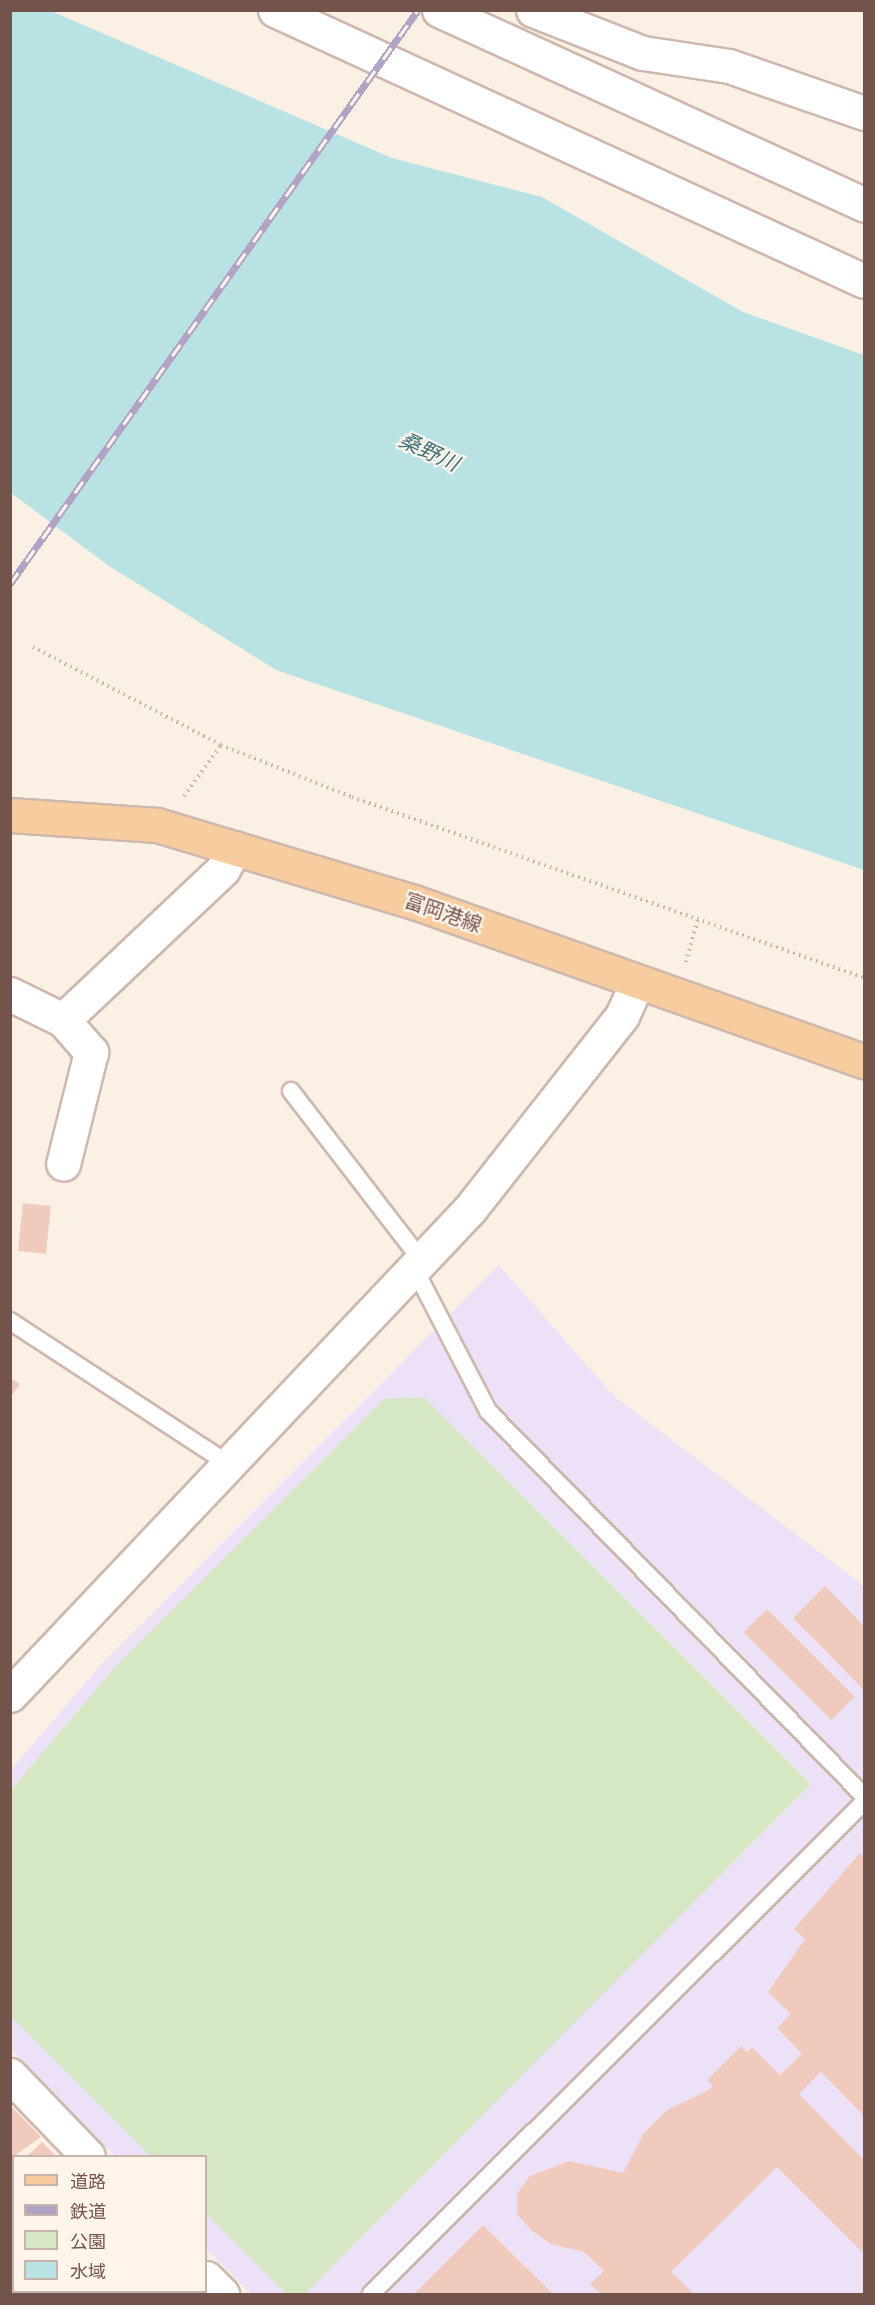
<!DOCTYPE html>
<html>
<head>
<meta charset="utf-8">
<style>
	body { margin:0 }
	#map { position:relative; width:875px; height:2305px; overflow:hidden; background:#fbf0e4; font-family:Inter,"Noto Sans JP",sans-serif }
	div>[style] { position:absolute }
	.education>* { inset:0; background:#ede1f7 }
	.green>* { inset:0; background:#d6e8c3 }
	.water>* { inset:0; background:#b9e2e4 }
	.building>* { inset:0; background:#f0cbbd; transform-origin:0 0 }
	.path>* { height:4px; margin-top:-2px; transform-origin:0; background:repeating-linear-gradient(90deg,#d4afa0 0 1.5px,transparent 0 6px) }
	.roads { filter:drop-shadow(2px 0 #ceb8ae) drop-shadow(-2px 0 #ceb8ae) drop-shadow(0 2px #ceb8ae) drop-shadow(0 -2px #ceb8ae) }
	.service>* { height:16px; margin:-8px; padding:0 8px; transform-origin:8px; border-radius:8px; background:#fff }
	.minor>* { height:33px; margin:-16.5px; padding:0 16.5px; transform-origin:16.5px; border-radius:16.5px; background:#fff }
	.tertiary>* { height:33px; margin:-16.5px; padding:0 16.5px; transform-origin:16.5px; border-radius:16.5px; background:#fff }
	.primary>* { height:33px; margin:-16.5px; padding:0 16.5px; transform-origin:16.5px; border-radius:16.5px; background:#f7cd9f }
	.rail>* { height:7px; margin-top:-3.5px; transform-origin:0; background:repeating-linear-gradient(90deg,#fef4ea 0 14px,#b1a3c4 0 28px); box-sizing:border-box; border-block:2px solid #b1a3c4 }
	span { translate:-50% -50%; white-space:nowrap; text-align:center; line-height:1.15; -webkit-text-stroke:4.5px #fef4ea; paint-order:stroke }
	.street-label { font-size:20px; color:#73544b }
	.water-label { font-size:21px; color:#407478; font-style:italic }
	.frame { position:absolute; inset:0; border:12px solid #73544b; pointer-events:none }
	.legend { position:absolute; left:12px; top:2155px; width:195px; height:138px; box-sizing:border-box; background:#fef4ea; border:2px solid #c6b4aa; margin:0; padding:8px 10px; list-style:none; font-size:18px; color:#73544b }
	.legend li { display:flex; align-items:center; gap:12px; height:30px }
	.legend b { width:30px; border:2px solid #c6b4aa }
</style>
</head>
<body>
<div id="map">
	<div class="education">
		<i style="clip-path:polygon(499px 1265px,614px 1396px,864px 1586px,864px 2294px,251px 2294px,206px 2248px,206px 2156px,115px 2156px,11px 2050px,11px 1770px,100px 1666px)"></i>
	</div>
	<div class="green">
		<i style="clip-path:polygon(423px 1397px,811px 1784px,305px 2294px,287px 2294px,206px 2213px,206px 2156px,150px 2156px,11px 2017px,11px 1790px,116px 1666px,384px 1399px)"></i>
	</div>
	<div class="water">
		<i style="clip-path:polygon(10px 11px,51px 11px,392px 158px,542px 197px,743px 312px,864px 355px,864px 870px,276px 670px,109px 566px,11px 493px)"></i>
	</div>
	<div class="building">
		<i style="left:23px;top:1203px;width:28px;height:48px;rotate:6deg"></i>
		<i style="clip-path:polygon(10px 1378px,20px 1384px,10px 1398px)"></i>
		<i style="clip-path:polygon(825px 1586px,864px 1626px,864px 1690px,793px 1618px)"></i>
		<i style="left:767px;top:1609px;width:124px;height:33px;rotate:45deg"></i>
		<i style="clip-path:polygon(860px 1853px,864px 1858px,864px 2116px,821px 2072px,799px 2094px,864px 2160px,864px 2254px,777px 2167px,671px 2272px,694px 2294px,601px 2294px,590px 2284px,604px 2271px,584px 2252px,551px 2244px,531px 2230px,517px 2214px,517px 2194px,530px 2176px,569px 2161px,623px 2173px,644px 2133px,667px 2110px,709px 2090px,713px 2086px,707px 2080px,741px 2046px,747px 2052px,752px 2047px,780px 2075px,802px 2054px,777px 2028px,791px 2014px,768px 1992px,805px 1939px,794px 1929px)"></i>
		<i style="clip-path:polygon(10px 2105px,41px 2137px,14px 2156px,10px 2166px)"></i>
		<i style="clip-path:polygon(42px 2142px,56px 2156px,27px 2156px)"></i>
		<i style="clip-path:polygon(483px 2225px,553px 2294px,414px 2294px)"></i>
		<i style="clip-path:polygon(14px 2246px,14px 2292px,44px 2292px,40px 2294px,16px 2294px,10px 2289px)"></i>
		<i style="left:125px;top:2292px;width:47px;height:4px"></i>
	</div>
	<div class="path">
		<i style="left:33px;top:647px;width:212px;rotate:27.5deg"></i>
		<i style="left:221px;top:745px;width:141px;rotate:21.7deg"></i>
		<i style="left:352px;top:797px;width:543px;rotate:19.47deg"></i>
		<i style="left:184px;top:796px;width:63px;rotate:-54deg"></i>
		<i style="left:686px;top:962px;width:45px;rotate:-74.4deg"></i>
	</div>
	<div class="roads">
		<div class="service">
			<i style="left:291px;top:1091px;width:213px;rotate:52.4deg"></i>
			<i style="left:414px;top:1268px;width:161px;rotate:62.6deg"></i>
			<i style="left:488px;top:1411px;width:538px;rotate:45.68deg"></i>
			<i style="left:10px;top:1321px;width:259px;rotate:33.2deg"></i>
			<i style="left:371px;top:2294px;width:697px;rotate:-44.94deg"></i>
		</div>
		<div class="minor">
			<i style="left:275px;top:10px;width:648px;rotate:24.71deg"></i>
			<i style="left:439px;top:10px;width:468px;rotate:24.6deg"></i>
			<i style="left:533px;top:10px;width:118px;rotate:21.4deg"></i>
			<i style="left:643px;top:53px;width:87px;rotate:8.6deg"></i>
			<i style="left:729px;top:66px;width:143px;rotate:19.2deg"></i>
			<i style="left:10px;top:994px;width:59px;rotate:26.1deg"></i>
			<i style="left:63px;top:1020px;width:220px;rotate:-43.3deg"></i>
			<i style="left:223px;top:869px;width:24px;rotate:-60deg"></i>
			<i style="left:63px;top:1020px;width:43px;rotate:48.8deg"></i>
			<i style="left:91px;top:1052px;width:115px;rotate:104deg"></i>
			<i style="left:10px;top:2075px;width:112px;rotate:46.1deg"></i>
			<i style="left:206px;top:2278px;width:23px;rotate:45deg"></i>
			<i style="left:65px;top:2294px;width:4px;rotate:-34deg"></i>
		</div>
		<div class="tertiary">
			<i style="left:10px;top:1695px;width:669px;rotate:-46.57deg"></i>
			<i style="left:470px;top:1209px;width:246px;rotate:-51.8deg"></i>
			<i style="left:622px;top:1016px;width:37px;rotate:-66deg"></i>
		</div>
		<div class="primary">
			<i style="left:10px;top:815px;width:147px;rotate:3.9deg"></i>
			<i style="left:157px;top:825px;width:268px;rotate:16.7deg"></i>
			<i style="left:414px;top:902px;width:477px;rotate:19.5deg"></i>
		</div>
	</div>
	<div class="rail">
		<i style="left:10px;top:584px;width:704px;rotate:-54.59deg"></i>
	</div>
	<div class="street-label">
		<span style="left:443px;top:913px;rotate:19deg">富岡港線</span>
	</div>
	<div class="water-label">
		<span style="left:429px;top:452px;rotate:25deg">桑野川</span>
	</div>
	<div class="frame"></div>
	<ul class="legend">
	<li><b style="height:8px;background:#f7cd9f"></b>道路</li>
	<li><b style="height:8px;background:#b1a3c4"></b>鉄道</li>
	<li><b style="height:16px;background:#d6e8c3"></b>公園</li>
	<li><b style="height:16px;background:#b9e2e4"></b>水域</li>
	</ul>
</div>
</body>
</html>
